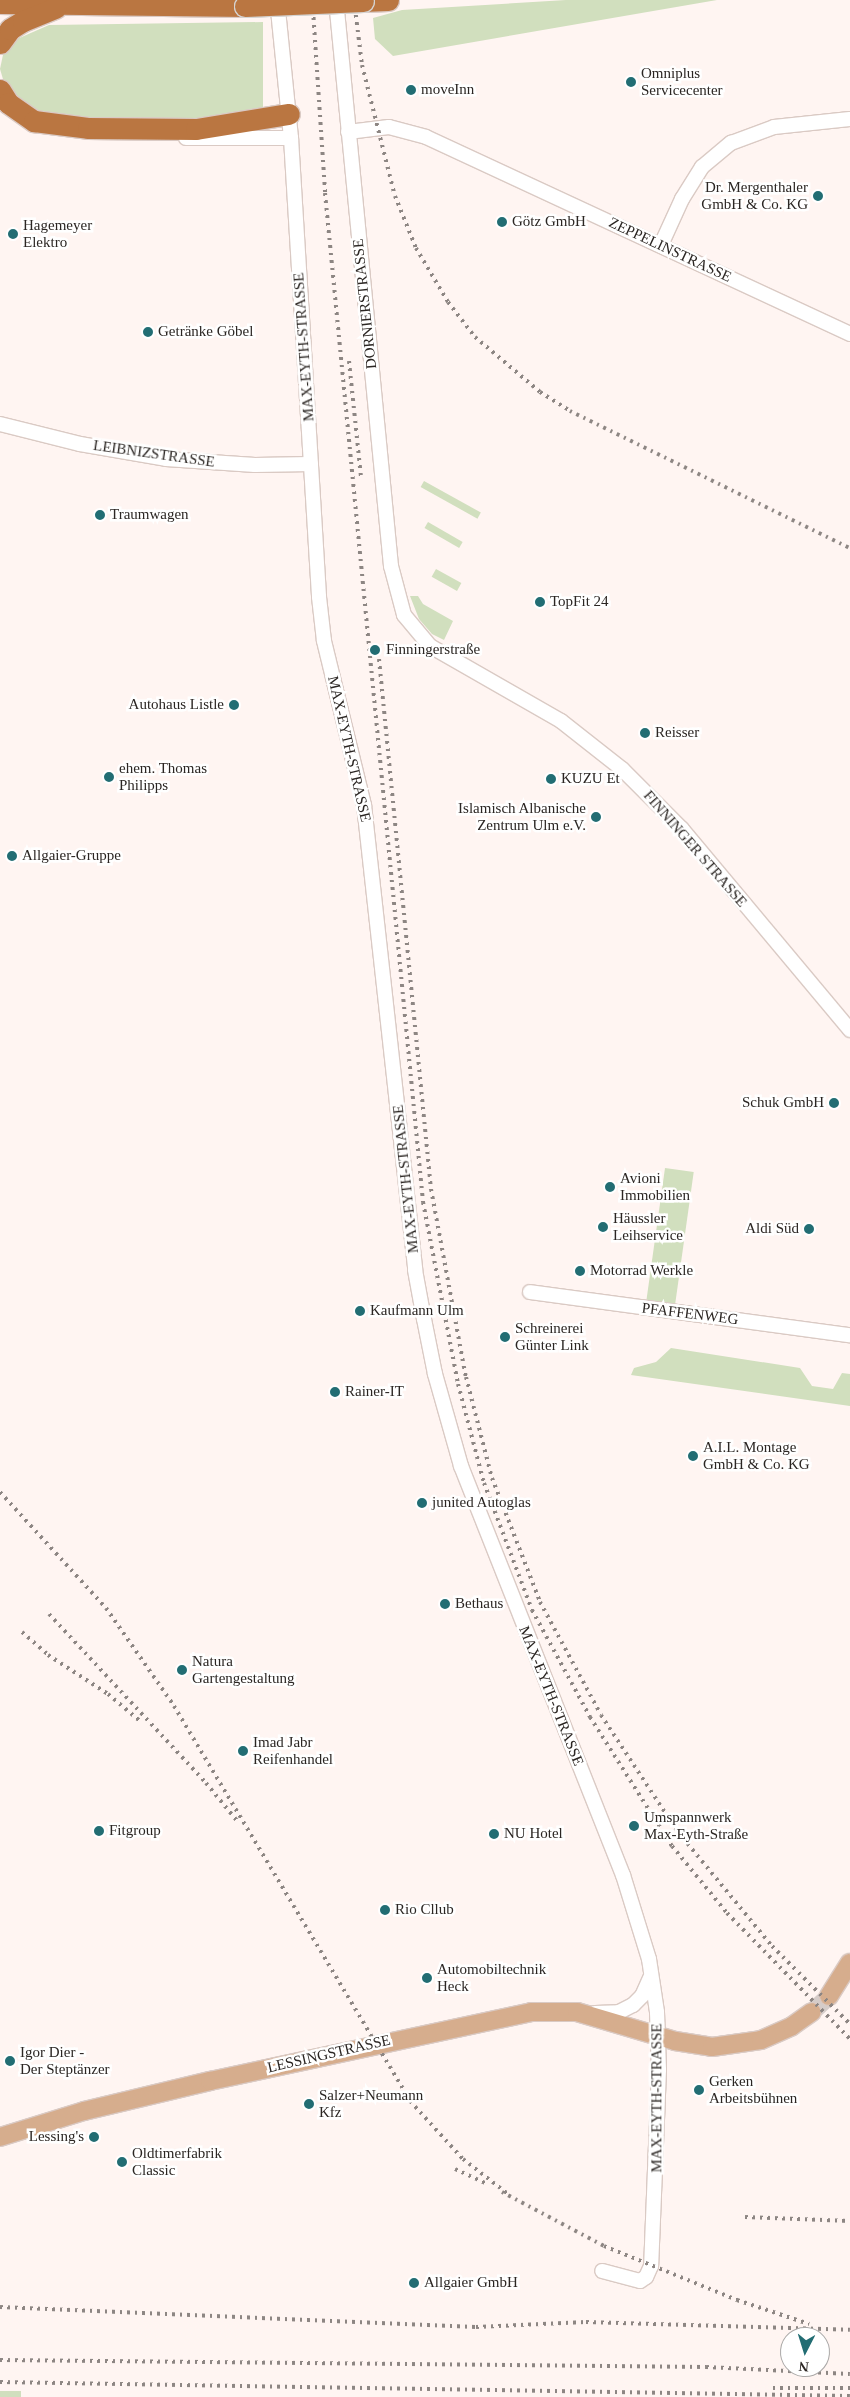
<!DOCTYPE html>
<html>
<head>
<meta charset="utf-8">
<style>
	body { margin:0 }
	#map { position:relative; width:850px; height:2397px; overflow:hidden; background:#fff5f2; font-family:Georgia,serif }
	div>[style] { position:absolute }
	.green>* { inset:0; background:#d1dfbe; transform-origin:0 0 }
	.major-tunnel>* { height:18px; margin-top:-9px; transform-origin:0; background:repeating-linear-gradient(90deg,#d5ccc9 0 18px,transparent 0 27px) }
	.roads { filter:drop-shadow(1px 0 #dacac4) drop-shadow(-1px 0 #dacac4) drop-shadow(0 1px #dacac4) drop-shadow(0 -1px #dacac4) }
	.minor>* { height:14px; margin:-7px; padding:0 7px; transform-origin:7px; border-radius:7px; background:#fff }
	.major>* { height:18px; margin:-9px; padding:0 9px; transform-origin:9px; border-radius:9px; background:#d6ad8d }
	.highway>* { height:21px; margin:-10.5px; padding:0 10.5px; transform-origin:10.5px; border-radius:10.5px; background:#ba7641 }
	.rail>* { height:4px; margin-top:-2px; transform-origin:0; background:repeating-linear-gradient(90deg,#8d8683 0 2.5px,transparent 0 7.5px) }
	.bridges { filter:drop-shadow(1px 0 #d5d4d3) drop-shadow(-1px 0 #d5d4d3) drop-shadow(0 1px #d5d4d3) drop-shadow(0 -1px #d5d4d3) }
	.highway-bridge>* { height:21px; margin:-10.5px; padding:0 10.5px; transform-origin:10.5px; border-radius:10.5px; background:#ba7641 }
	.dots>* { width:14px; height:14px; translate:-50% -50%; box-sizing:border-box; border:2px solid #fff; border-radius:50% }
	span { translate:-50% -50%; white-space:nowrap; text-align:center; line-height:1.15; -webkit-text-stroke:5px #fff; paint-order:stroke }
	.poi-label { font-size:15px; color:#2b2623 }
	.left { translate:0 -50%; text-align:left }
	.right { translate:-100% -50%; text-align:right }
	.street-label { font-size:15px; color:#2b2623 }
	.north { position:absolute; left:780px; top:2327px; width:50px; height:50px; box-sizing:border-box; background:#fff; border:1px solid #aaa8a7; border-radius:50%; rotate:185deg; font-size:14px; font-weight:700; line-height:20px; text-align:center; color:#2b2623 }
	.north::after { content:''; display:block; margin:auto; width:18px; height:22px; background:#226d73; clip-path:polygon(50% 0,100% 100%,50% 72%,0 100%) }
</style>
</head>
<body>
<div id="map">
	<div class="green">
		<i style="clip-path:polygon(566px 0,717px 0,393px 56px,375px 39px,373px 18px,402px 10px)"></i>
		<i style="clip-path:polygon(263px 22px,263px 110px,208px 120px,108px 122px,32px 113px,5px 86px,0 69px,4px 50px,17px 39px,49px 25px)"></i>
		<i style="left:424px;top:481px;width:65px;height:7px;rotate:29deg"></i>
		<i style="left:428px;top:522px;width:40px;height:7px;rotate:30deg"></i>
		<i style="left:436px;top:569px;width:29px;height:9px;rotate:29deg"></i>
		<i style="clip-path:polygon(410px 596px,418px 596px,423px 604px,453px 621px,444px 640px,432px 634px,419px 619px)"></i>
		<i style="left:665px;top:1168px;width:29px;height:133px;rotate:8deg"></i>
		<i style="clip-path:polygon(671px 1348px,800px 1368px,812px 1386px,833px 1389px,842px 1373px,850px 1374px,850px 1406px,631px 1375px,634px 1368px,656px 1362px)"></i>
		<i style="left:0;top:2391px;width:21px;height:6px"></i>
	</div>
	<div class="major-tunnel">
		<i style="left:812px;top:2012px;width:23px;rotate:-43deg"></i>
	</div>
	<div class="roads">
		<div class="minor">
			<i style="left:277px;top:0;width:139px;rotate:84.2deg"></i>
			<i style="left:291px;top:138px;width:460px;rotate:86.5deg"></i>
			<i style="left:319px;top:597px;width:44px;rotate:83.5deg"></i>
			<i style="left:324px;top:641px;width:169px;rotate:76.3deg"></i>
			<i style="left:364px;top:805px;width:468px;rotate:83.7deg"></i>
			<i style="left:415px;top:1270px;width:50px;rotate:79.6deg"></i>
			<i style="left:424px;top:1319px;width:56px;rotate:78.7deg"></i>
			<i style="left:435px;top:1374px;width:96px;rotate:74.2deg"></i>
			<i style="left:461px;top:1466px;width:440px;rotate:68.4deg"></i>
			<i style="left:623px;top:1875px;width:88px;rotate:72.8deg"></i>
			<i style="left:649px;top:1959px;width:54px;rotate:81.4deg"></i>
			<i style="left:657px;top:2012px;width:58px;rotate:88deg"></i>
			<i style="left:659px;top:2070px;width:196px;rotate:92.3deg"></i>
			<i style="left:651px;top:2266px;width:12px;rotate:114deg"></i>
			<i style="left:646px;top:2277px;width:7px;rotate:146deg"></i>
			<i style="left:640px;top:2281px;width:39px;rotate:-165deg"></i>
			<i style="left:336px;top:0;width:569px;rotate:84.45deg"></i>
			<i style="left:391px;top:566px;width:51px;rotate:75.1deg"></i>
			<i style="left:404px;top:615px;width:40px;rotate:50deg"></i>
			<i style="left:430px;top:646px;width:151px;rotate:29.8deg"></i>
			<i style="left:561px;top:721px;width:78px;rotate:38.2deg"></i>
			<i style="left:622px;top:769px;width:85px;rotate:45deg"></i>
			<i style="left:682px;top:829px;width:262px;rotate:50.1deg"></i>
			<i style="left:348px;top:132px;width:41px;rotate:-7deg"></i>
			<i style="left:389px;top:127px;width:38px;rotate:15deg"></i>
			<i style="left:426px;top:137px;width:468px;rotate:24.9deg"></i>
			<i style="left:186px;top:138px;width:105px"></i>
			<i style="left:661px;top:245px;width:51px;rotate:-65.5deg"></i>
			<i style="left:682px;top:199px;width:38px;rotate:-58deg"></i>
			<i style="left:702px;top:167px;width:38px;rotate:-40deg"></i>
			<i style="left:731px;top:143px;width:46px;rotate:-20.4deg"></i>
			<i style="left:774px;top:127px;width:76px;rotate:-6deg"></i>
			<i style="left:0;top:424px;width:82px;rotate:14deg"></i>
			<i style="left:80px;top:444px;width:87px;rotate:9.9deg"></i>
			<i style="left:166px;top:459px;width:89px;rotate:3.9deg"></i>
			<i style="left:255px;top:465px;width:56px;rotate:-1deg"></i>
			<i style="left:530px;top:1292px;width:323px;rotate:7.7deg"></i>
			<i style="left:595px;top:2013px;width:24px;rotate:-2deg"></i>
			<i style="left:619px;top:2012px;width:16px;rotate:-27deg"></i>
			<i style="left:633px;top:2005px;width:13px;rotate:-45deg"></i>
			<i style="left:642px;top:1996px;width:20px;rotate:-66deg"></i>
		</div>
		<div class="major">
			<i style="left:829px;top:1996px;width:39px;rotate:-58deg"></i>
			<i style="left:0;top:2137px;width:88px;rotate:-17.2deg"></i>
			<i style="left:84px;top:2111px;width:130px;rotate:-13.4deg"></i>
			<i style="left:210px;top:2081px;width:328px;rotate:-12.1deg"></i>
			<i style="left:531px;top:2012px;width:46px"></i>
			<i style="left:577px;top:2012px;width:102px;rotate:16.5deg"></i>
			<i style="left:675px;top:2041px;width:37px;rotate:9deg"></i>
			<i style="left:712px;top:2047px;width:49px;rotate:-8.1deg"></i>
			<i style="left:761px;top:2040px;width:34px;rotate:-24deg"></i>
			<i style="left:792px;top:2026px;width:24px;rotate:-35deg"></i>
		</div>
		<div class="highway">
			<i style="left:363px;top:1px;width:25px;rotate:-2deg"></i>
			<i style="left:0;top:3px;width:245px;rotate:0.7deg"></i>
			<i style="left:0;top:43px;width:17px;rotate:-54deg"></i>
			<i style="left:10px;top:29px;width:15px;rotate:-32deg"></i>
			<i style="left:23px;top:21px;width:35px;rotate:-22deg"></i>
			<i style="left:0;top:90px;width:15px;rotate:58deg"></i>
			<i style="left:8px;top:103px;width:32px;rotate:35deg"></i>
			<i style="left:34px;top:121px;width:54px;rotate:7.4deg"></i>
			<i style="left:88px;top:128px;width:108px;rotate:0.5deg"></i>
			<i style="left:196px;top:129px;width:94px;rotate:-9.2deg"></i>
		</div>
	</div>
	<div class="rail">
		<i style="left:354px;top:0;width:65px;rotate:83deg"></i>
		<i style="left:362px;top:65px;width:135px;rotate:75.9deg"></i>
		<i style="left:395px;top:196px;width:56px;rotate:68deg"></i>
		<i style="left:416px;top:248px;width:63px;rotate:59.3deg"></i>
		<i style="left:448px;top:302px;width:44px;rotate:52.4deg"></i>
		<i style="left:475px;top:337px;width:85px;rotate:40.2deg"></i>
		<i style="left:540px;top:392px;width:36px;rotate:32deg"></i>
		<i style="left:570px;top:411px;width:312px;rotate:26.1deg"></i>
		<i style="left:313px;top:10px;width:183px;rotate:86.2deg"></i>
		<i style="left:325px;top:193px;width:1014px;rotate:84.45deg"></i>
		<i style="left:423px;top:1202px;width:185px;rotate:79.1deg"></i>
		<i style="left:458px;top:1384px;width:102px;rotate:75.3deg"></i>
		<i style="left:484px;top:1483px;width:136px;rotate:69.3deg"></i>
		<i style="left:532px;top:1610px;width:122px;rotate:61.5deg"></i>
		<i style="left:590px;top:1717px;width:153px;rotate:57.6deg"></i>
		<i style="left:672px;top:1846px;width:87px;rotate:50.6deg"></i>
		<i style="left:727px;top:1913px;width:176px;rotate:45.7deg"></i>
		<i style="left:349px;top:361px;width:118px;rotate:84.1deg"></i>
		<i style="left:379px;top:659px;width:533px;rotate:84.4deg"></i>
		<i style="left:431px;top:1189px;width:191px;rotate:79.5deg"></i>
		<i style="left:466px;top:1377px;width:104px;rotate:75.6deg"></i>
		<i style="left:492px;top:1478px;width:133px;rotate:68.8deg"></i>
		<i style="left:540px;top:1602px;width:128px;rotate:61.6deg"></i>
		<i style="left:601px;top:1715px;width:140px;rotate:56.7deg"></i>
		<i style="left:678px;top:1832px;width:148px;rotate:50.5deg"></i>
		<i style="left:772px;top:1946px;width:110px;rotate:45deg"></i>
		<i style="left:0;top:1492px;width:157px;rotate:47.6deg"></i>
		<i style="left:106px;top:1608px;width:119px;rotate:55.2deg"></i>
		<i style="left:174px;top:1706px;width:460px;rotate:59.1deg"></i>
		<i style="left:410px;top:2101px;width:79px;rotate:47.6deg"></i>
		<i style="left:463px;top:2159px;width:57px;rotate:37.9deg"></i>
		<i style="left:49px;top:1614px;width:231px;rotate:47.1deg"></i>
		<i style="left:206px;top:1783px;width:50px;rotate:50.6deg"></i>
		<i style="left:22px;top:1632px;width:35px;rotate:41deg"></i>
		<i style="left:48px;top:1655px;width:72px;rotate:33deg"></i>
		<i style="left:108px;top:1694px;width:42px;rotate:40.2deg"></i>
		<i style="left:455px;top:2169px;width:35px;rotate:25deg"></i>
		<i style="left:502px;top:2192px;width:115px;rotate:27.9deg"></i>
		<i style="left:604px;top:2246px;width:144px;rotate:22.1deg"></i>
		<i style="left:737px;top:2300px;width:76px;rotate:18.4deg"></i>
		<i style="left:745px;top:2217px;width:105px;rotate:2.2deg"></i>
		<i style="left:0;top:2307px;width:476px;rotate:2.4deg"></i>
		<i style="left:476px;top:2327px;width:110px;rotate:-2.6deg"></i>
		<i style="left:586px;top:2322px;width:264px;rotate:1.7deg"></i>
		<i style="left:0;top:2360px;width:706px;rotate:0.57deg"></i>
		<i style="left:706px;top:2367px;width:144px;rotate:2.8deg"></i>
		<i style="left:0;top:2382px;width:850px;rotate:0.94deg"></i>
		<i style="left:773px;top:2388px;width:77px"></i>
	</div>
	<div class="bridges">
		<div class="highway-bridge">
			<i style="left:245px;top:6px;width:118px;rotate:-2.4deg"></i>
		</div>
	</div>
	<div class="dots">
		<i style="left:631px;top:82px;background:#226d73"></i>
		<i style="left:411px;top:90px;background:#226d73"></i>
		<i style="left:818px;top:196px;background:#226d73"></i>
		<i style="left:502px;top:222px;background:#226d73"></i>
		<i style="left:13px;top:234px;background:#226d73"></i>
		<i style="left:148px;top:332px;background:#226d73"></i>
		<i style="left:100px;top:515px;background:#226d73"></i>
		<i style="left:540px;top:602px;background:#226d73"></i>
		<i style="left:375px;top:650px;background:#226d73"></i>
		<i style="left:234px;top:705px;background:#226d73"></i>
		<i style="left:645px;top:733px;background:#226d73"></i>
		<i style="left:109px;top:777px;background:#226d73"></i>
		<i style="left:551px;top:779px;background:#226d73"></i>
		<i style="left:596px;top:817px;background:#226d73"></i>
		<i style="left:12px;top:856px;background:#226d73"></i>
		<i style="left:834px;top:1103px;background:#226d73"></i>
		<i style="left:610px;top:1187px;background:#226d73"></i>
		<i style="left:603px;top:1227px;background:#226d73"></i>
		<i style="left:809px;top:1229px;background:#226d73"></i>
		<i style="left:580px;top:1271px;background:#226d73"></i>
		<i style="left:360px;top:1311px;background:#226d73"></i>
		<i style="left:505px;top:1337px;background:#226d73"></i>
		<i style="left:335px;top:1392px;background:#226d73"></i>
		<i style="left:693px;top:1456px;background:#226d73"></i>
		<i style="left:422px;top:1503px;background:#226d73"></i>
		<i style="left:445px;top:1604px;background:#226d73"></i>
		<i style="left:182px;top:1670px;background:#226d73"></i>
		<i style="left:243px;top:1751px;background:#226d73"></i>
		<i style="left:634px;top:1826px;background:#226d73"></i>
		<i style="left:99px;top:1831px;background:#226d73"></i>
		<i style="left:494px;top:1834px;background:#226d73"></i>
		<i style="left:385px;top:1910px;background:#226d73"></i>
		<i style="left:427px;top:1978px;background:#226d73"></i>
		<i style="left:10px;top:2061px;background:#226d73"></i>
		<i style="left:699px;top:2090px;background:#226d73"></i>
		<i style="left:309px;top:2104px;background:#226d73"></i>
		<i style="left:94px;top:2137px;background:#226d73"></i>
		<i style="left:122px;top:2162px;background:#226d73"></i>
		<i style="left:414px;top:2283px;background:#226d73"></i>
	</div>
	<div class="poi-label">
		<span class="left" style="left:641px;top:82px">Omniplus<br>Servicecenter</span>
		<span class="left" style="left:421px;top:90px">moveInn</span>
		<span class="right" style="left:808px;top:196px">Dr. Mergenthaler<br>GmbH &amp; Co. KG</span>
		<span class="left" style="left:512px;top:222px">Götz GmbH</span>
		<span class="left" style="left:23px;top:234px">Hagemeyer<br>Elektro</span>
		<span class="left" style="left:158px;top:332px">Getränke Göbel</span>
		<span class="left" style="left:110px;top:515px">Traumwagen</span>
		<span class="left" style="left:550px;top:602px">TopFit 24</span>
		<span class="left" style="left:386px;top:650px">Finningerstraße</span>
		<span class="right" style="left:224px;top:705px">Autohaus Listle</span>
		<span class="left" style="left:655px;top:733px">Reisser</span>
		<span class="left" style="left:119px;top:777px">ehem. Thomas<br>Philipps</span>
		<span class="left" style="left:561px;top:779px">KUZU Et</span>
		<span class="right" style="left:586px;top:817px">Islamisch Albanische<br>Zentrum Ulm e.V.</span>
		<span class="left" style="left:22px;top:856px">Allgaier-Gruppe</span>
		<span class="right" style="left:824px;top:1103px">Schuk GmbH</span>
		<span class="left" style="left:620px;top:1187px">Avioni<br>Immobilien</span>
		<span class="left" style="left:613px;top:1227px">Häussler<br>Leihservice</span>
		<span class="right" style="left:799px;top:1229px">Aldi Süd</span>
		<span class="left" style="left:590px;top:1271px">Motorrad Werkle</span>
		<span class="left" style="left:370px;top:1311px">Kaufmann Ulm</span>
		<span class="left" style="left:515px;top:1337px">Schreinerei<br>Günter Link</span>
		<span class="left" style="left:345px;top:1392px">Rainer-IT</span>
		<span class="left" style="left:703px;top:1456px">A.I.L. Montage<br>GmbH &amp; Co. KG</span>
		<span class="left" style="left:432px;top:1503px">junited Autoglas</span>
		<span class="left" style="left:455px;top:1604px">Bethaus</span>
		<span class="left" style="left:192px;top:1670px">Natura<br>Gartengestaltung</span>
		<span class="left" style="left:253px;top:1751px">Imad Jabr<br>Reifenhandel</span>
		<span class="left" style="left:644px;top:1826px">Umspannwerk<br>Max-Eyth-Straße</span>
		<span class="left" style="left:109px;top:1831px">Fitgroup</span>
		<span class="left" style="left:504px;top:1834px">NU Hotel</span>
		<span class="left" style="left:395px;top:1910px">Rio Cllub</span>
		<span class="left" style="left:437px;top:1978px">Automobiltechnik<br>Heck</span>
		<span class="left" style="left:20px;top:2061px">Igor Dier -<br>Der Steptänzer</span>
		<span class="left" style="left:709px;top:2090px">Gerken<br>Arbeitsbühnen</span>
		<span class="left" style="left:319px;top:2104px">Salzer+Neumann<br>Kfz</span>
		<span class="right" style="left:84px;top:2137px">Lessing's</span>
		<span class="left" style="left:132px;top:2162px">Oldtimerfabrik<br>Classic</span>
		<span class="left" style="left:424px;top:2283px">Allgaier GmbH</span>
	</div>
	<div class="street-label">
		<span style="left:670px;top:250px;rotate:25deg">ZEPPELINSTRASSE</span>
		<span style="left:365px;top:304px;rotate:-96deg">DORNIERSTRASSE</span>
		<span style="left:304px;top:347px;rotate:-94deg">MAX-EYTH-STRASSE</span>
		<span style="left:154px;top:454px;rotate:8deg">LEIBNIZSTRASSE</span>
		<span style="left:349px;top:749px;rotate:77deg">MAX-EYTH-STRASSE</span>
		<span style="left:695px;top:849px;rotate:49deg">FINNINGER STRASSE</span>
		<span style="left:406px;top:1179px;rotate:-96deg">MAX-EYTH-STRASSE</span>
		<span style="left:690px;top:1314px;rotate:7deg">PFAFFENWEG</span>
		<span style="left:551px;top:1696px;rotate:68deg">MAX-EYTH-STRASSE</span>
		<span style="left:329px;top:2054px;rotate:-13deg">LESSINGSTRASSE</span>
		<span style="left:657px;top:2098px;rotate:-90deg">MAX-EYTH-STRASSE</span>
	</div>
	<div class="north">N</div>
</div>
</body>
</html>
